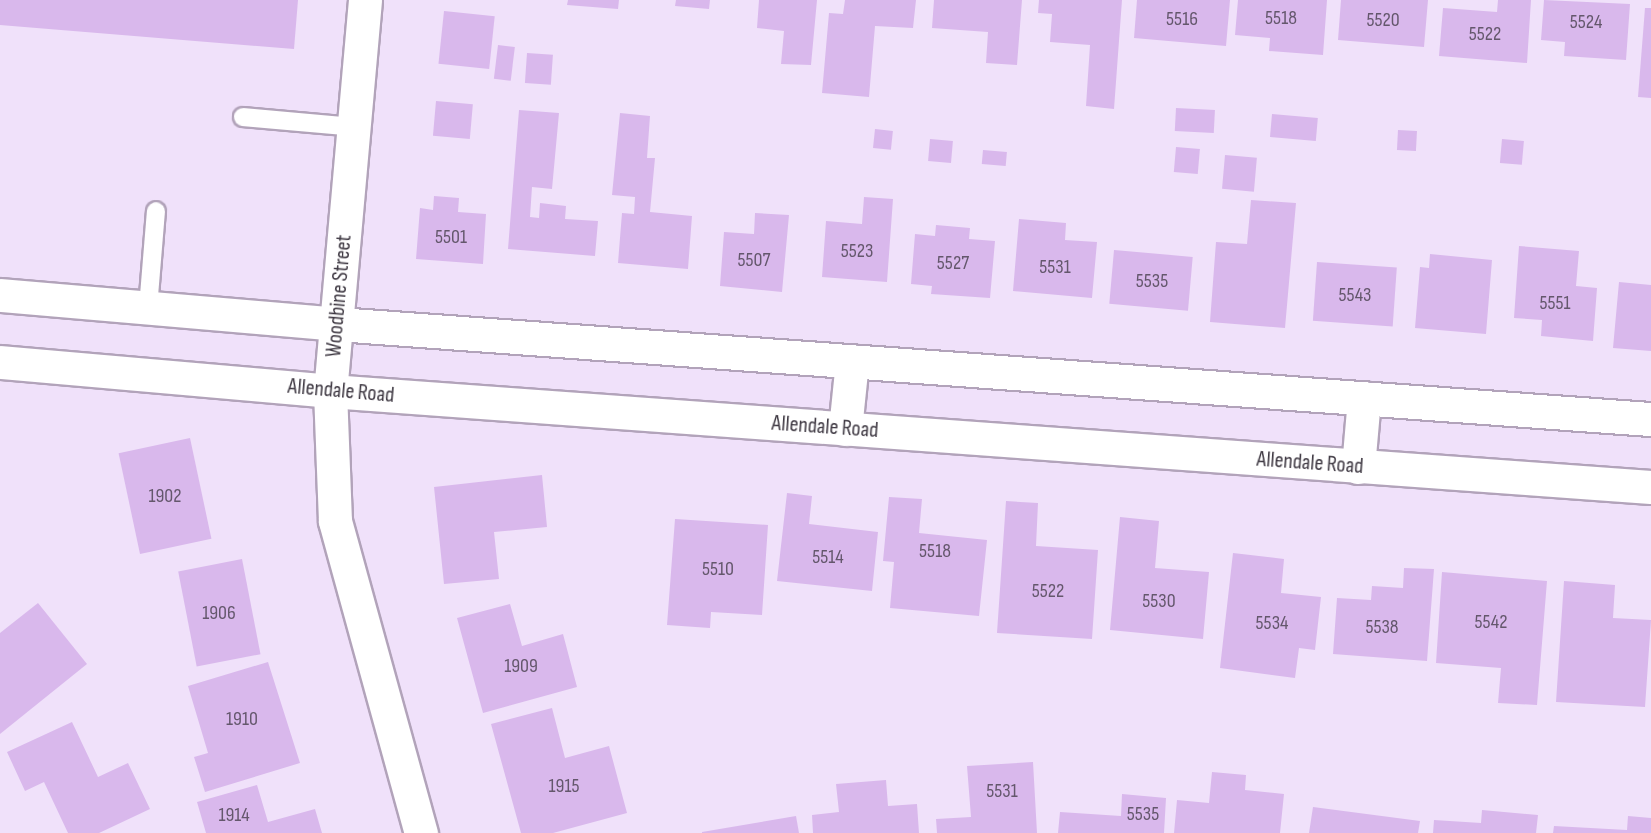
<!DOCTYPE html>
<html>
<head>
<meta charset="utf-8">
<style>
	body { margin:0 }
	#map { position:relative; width:1651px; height:833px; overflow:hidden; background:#f0e1fa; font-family:"Sofia Sans Condensed",sans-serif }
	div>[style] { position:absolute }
	.building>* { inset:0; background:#d9b8ec; transform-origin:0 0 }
	.roads { filter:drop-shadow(2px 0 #b2a3ba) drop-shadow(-2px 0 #b2a3ba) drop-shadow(0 2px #b2a3ba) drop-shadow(0 -2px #b2a3ba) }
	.lane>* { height:18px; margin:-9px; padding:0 9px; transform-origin:9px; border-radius:9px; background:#fff }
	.street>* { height:33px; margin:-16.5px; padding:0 16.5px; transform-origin:16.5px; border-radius:16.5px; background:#fff }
	.secondary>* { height:33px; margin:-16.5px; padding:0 16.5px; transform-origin:16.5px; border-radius:16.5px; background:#fff }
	span { translate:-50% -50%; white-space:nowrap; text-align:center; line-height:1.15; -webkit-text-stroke:5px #fff; paint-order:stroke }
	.number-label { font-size:20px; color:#64576c }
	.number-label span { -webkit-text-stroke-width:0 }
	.street-label { font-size:22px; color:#3d3741 }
</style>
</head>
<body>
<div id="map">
	<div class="building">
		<i style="clip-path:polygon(0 0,298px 0,294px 49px,0 25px)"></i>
		<i style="clip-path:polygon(568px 0,619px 0,618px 9px,567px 5px)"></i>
		<i style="clip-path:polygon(676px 0,710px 0,709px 9px,675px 6px)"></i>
		<i style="clip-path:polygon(759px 0,817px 0,811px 65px,781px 64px,784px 31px,757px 28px)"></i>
		<i style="clip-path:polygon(845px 0,916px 0,913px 28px,875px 26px,869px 97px,822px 93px,829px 13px,843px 14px)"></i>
		<i style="clip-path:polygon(934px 0,1022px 0,1017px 65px,986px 63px,988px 32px,932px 28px)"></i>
		<i style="clip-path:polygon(1039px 0,1122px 0,1114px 109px,1086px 106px,1090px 45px,1050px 42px,1052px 14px,1038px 13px)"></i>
		<i style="clip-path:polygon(1137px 0,1230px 0,1226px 46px,1134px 38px)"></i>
		<i style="clip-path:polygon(1238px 0,1327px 0,1323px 55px,1269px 51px,1270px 38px,1235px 35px)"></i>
		<i style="clip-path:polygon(1341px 0,1428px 0,1424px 47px,1338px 40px)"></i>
		<i style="clip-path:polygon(1498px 0,1531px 0,1527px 63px,1439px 56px,1443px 8px,1497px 12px)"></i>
		<i style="clip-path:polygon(1544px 0,1630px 4px,1626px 60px,1564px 56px,1565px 42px,1541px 40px)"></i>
		<i style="clip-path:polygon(1645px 8px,1651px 8px,1651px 98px,1638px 97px)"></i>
		<i style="left:444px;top:11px;width:51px;height:53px;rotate:6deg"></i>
		<i style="left:498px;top:45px;width:17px;height:34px;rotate:7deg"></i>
		<i style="left:527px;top:53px;width:26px;height:30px;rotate:4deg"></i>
		<i style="left:436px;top:101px;width:37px;height:35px;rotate:5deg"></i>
		<i style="left:1176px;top:108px;width:39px;height:23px;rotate:3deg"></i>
		<i style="clip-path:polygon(519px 110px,559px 113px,552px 189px,532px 187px,530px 217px,539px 218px,540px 203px,566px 206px,565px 219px,598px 221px,595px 256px,508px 249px)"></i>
		<i style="clip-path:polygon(620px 113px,650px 116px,647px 158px,655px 158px,650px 212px,692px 216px,688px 269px,618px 263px,622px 213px,634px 214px,635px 197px,612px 195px)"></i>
		<i style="left:1272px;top:114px;width:46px;height:23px;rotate:5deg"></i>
		<i style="left:875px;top:129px;width:18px;height:19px;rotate:6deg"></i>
		<i style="left:1398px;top:130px;width:19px;height:20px;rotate:3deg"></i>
		<i style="left:930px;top:139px;width:23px;height:22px;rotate:5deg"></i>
		<i style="left:1502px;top:139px;width:22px;height:24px;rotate:5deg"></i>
		<i style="left:1176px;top:147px;width:24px;height:25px;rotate:5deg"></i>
		<i style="left:983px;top:150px;width:24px;height:14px;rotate:5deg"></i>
		<i style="left:1225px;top:155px;width:32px;height:34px;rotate:5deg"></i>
		<i style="clip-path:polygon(434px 196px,459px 198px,458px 212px,486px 214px,483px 264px,416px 259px,420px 208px,433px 210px)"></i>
		<i style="clip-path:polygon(864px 197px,893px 199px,887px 282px,822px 277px,826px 221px,862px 224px)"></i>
		<i style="clip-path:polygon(1251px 200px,1296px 203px,1285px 328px,1210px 322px,1216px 242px,1247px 244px)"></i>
		<i style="clip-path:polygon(755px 213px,789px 215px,782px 292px,720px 286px,724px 232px,754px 234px)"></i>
		<i style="clip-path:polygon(1019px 219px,1066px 223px,1065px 240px,1097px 242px,1092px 298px,1013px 291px)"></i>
		<i style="clip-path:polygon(936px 225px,970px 228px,969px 239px,995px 241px,990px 298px,931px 294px,932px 286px,911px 284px,915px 234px,935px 236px)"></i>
		<i style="clip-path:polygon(1519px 246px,1579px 251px,1576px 286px,1597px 288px,1593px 341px,1541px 336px,1542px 320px,1514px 318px)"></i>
		<i style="left:1114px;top:250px;width:79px;height:54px;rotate:5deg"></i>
		<i style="clip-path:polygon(1430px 254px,1492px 260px,1486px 334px,1415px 328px,1420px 267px,1429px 268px)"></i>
		<i style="left:1317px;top:262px;width:80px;height:59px;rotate:4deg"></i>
		<i style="clip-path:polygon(1619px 282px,1651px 285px,1651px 351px,1613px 348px)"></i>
		<i style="left:190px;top:438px;width:103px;height:73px;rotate:78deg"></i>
		<i style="clip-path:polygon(542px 475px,547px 527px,494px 532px,499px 579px,444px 584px,434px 487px)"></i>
		<i style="clip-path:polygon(787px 493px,812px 496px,809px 524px,878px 532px,872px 591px,777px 581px)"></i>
		<i style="clip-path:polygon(889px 497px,922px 499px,919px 533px,987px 540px,979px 616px,890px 608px,894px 562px,883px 561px)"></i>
		<i style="clip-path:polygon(1006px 501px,1038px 503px,1036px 546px,1098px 550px,1092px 639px,997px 633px)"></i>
		<i style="clip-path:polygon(1120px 517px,1159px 521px,1155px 568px,1209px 572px,1203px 639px,1110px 630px)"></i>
		<i style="clip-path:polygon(675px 519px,768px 525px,762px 615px,711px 612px,710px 628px,667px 625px)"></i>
		<i style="clip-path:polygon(1233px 553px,1284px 559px,1281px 593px,1321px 597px,1315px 650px,1299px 648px,1295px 678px,1220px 668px)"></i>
		<i style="left:242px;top:559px;width:97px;height:65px;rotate:79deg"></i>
		<i style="clip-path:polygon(1404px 568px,1434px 569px,1427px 661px,1333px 654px,1337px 598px,1371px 600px,1372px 586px,1403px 588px)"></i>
		<i style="clip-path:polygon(1442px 572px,1547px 581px,1537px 705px,1498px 703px,1501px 668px,1436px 663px)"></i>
		<i style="clip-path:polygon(1564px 581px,1615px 585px,1613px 618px,1651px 620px,1645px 707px,1556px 702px)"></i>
		<i style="clip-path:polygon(38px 603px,87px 664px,0 734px,0 633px)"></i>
		<i style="clip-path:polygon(510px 604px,522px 646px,563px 634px,577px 687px,483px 713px,457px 618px)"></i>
		<i style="clip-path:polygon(268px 662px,300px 763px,205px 792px,194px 757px,208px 753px,188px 686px)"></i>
		<i style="clip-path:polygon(552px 708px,565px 758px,609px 746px,627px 813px,553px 833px,521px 833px,491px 724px)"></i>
		<i style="clip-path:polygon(72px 722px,98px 777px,128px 763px,150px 809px,99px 833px,68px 833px,44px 782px,25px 791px,7px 752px)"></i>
		<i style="clip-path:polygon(1033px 762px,1037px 833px,937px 833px,936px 819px,971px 817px,967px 766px)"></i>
		<i style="clip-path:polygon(1212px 772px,1246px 775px,1245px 790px,1284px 794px,1280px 833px,1174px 833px,1177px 800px,1209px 803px)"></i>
		<i style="clip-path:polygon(886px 780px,888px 806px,917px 804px,919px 833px,813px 833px,812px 815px,839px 812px,836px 784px)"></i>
		<i style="clip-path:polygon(257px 785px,268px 822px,315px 809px,322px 833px,206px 833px,197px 802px)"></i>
		<i style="clip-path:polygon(1122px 794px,1166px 798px,1164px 833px,1058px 833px,1060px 812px,1121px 816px)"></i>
		<i style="clip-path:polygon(1313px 807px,1420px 821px,1418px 833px,1309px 833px)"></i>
		<i style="clip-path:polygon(1482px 810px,1538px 815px,1536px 833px,1433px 833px,1434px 820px,1481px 823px)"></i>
		<i style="clip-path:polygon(796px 816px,799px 833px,702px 833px,702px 832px)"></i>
		<i style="clip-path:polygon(1628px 816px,1651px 818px,1651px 833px,1553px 833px,1554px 826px,1627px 830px)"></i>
	</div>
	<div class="roads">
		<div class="lane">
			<i style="left:243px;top:117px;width:113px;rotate:5.1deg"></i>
			<i style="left:148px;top:308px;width:97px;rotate:-85.3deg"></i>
		</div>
		<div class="street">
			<i style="left:365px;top:0;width:393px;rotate:95.1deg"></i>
			<i style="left:330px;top:391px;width:130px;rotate:87.8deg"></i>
			<i style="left:335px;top:521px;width:324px;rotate:74.6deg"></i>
		</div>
		<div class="secondary">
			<i style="left:0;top:295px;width:338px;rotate:4.9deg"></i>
			<i style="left:337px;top:324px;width:1317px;rotate:4.14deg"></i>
			<i style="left:0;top:362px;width:331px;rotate:5deg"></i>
			<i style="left:330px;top:391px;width:1324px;rotate:4.16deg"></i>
			<i style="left:845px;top:429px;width:68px;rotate:-84.1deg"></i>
			<i style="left:1358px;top:467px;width:69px;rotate:-85deg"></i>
		</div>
	</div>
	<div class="number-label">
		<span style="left:1281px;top:18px">5518</span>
		<span style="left:1182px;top:19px">5516</span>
		<span style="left:1383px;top:20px">5520</span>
		<span style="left:1586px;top:22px">5524</span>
		<span style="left:1485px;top:34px">5522</span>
		<span style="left:451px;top:237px">5501</span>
		<span style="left:857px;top:251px">5523</span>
		<span style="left:754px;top:260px">5507</span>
		<span style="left:953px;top:263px">5527</span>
		<span style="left:1055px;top:267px">5531</span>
		<span style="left:1152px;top:281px">5535</span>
		<span style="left:1355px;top:295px">5543</span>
		<span style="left:1555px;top:303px">5551</span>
		<span style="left:165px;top:496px">1902</span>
		<span style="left:935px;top:551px">5518</span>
		<span style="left:828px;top:557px">5514</span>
		<span style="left:718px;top:569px">5510</span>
		<span style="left:1048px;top:591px">5522</span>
		<span style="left:1159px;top:601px">5530</span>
		<span style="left:219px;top:613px">1906</span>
		<span style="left:1491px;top:622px">5542</span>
		<span style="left:1272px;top:623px">5534</span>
		<span style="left:1382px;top:627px">5538</span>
		<span style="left:521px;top:666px">1909</span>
		<span style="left:242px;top:719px">1910</span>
		<span style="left:564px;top:786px">1915</span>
		<span style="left:1002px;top:791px">5531</span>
		<span style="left:1143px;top:814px">5535</span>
		<span style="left:234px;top:815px">1914</span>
	</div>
	<div class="street-label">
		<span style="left:339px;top:296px;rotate:-85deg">Woodbine Street</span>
		<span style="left:341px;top:391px;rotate:5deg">Allendale Road</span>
		<span style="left:825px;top:427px;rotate:4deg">Allendale Road</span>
		<span style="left:1310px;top:463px;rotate:4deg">Allendale Road</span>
	</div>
</div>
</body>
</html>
